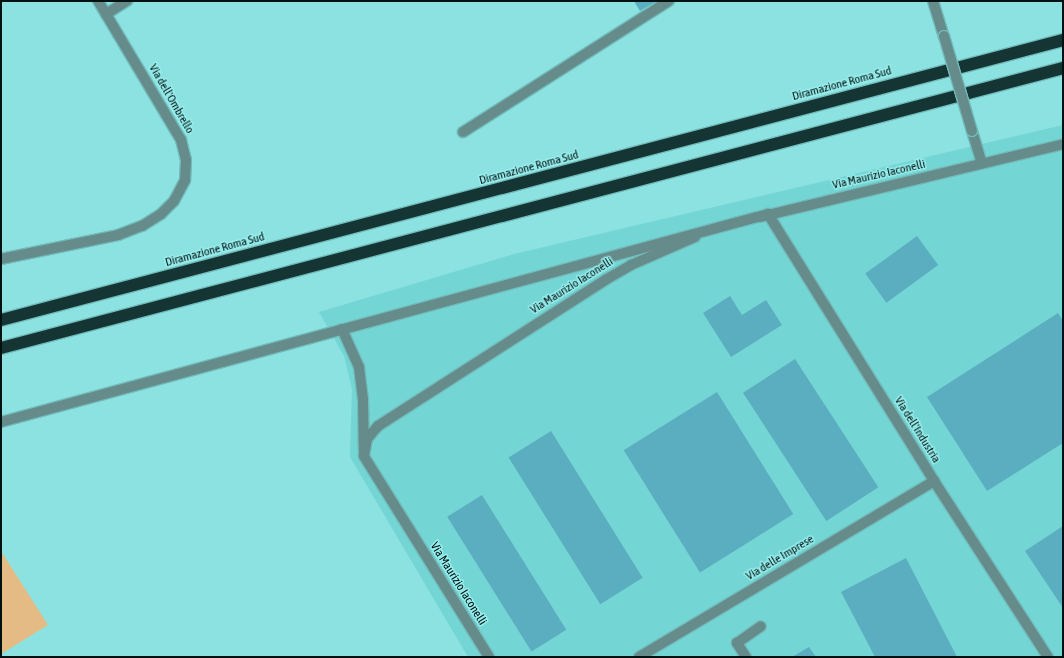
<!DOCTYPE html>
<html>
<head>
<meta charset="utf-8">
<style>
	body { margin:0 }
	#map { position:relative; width:1064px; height:658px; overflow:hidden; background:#8be2e0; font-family:"Asap Condensed",sans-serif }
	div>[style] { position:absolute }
	.built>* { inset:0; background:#73d5d4 }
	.green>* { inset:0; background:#e4bb84 }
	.building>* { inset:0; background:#5baec0; transform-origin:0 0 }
	.roads { filter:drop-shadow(1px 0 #72bcbb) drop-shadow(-1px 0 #72bcbb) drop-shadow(0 1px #72bcbb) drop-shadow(0 -1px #72bcbb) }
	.service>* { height:10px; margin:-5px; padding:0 5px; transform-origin:5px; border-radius:5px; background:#658b8a }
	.minor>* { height:10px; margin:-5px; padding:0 5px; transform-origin:5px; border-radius:5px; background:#658b8a }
	.motorway>* { height:12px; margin:-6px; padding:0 6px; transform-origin:6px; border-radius:6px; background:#153534 }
	.bridges { filter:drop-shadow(1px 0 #72bcbb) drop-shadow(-1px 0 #72bcbb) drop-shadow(0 1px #72bcbb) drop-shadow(0 -1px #72bcbb) }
	.minor-bridge>* { height:10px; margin:-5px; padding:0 5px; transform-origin:5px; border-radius:5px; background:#658b8a }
	span { translate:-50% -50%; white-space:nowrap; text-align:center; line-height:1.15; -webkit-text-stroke:3px #98efee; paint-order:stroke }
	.street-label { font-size:12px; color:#011 }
	.frame { position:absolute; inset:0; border:2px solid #011; pointer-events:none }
</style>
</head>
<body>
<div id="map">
	<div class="built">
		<i style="clip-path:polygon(1063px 125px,1063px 657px,468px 657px,350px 457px,352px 389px,344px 356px,319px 312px,514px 254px)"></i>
	</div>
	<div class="green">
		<i style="clip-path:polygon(1px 551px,48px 625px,1px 654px)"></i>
	</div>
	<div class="building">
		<i style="clip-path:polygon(634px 1px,657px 1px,640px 11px)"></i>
		<i style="left:917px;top:236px;width:36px;height:64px;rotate:54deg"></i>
		<i style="clip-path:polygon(730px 296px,742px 315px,766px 300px,782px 325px,731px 357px,703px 313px)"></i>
		<i style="clip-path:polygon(1058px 313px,1063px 321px,1063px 443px,987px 491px,927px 397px)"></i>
		<i style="left:795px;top:359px;width:153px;height:62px;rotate:57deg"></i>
		<i style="left:717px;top:392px;width:144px;height:110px;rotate:58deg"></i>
		<i style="left:551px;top:431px;width:173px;height:50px;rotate:58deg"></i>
		<i style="left:482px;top:495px;width:159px;height:41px;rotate:58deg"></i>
		<i style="clip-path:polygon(1063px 526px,1063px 608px,1025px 551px)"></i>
		<i style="clip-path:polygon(906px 558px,957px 657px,875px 657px,841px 592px)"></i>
		<i style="clip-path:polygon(809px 647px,816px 657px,792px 657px)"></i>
	</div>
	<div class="roads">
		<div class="service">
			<i style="left:106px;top:14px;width:25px;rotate:-32deg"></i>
			<i style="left:463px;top:132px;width:244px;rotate:-32.5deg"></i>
			<i style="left:768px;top:214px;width:314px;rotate:58.1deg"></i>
			<i style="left:934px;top:481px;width:210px;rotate:57.1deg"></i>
			<i style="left:760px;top:217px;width:312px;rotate:-13.5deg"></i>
			<i style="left:489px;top:657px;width:237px;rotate:-121.9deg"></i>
			<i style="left:364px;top:456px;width:17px;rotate:-80deg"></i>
			<i style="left:367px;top:439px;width:17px;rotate:-50deg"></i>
			<i style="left:378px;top:426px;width:272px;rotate:-32.7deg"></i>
			<i style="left:607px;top:279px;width:28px;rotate:-30deg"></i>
			<i style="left:631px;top:265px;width:70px;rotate:-23.6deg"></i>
			<i style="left:639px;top:657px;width:344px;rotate:-30.8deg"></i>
			<i style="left:746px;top:657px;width:17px;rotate:-123deg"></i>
			<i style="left:737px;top:643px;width:29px;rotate:-35deg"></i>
		</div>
		<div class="minor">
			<i style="left:933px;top:1px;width:37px;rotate:73deg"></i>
			<i style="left:972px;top:131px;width:34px;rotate:73deg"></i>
			<i style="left:1px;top:259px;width:119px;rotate:-11.6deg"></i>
			<i style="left:118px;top:235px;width:26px;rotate:-21deg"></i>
			<i style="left:142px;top:226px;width:22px;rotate:-32deg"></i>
			<i style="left:161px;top:214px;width:18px;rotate:-45deg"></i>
			<i style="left:174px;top:201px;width:24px;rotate:-62deg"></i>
			<i style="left:185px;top:180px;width:20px;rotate:-87deg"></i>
			<i style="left:186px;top:160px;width:21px;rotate:-104deg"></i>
			<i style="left:181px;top:140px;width:162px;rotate:-120.8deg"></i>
			<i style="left:342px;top:329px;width:42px;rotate:65.9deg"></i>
			<i style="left:359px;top:367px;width:32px;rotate:83deg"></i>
			<i style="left:363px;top:399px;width:57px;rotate:89deg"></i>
			<i style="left:1px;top:422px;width:795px;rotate:-15.17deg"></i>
		</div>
		<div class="motorway">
			<i style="left:1px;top:320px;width:1098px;rotate:-14.77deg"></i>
			<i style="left:1px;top:348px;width:1098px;rotate:-14.77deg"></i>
		</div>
	</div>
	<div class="bridges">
		<div class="minor-bridge">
			<i style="left:944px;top:36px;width:99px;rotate:73.6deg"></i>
		</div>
	</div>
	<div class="street-label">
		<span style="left:842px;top:84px;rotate:-15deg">Diramazione Roma Sud</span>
		<span style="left:171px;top:99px;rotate:60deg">Via dell'Ombrello</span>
		<span style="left:529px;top:168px;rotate:-15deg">Diramazione Roma Sud</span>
		<span style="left:879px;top:175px;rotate:-13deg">Via Maurizio Iaconelli</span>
		<span style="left:215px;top:250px;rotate:-15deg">Diramazione Roma Sud</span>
		<span style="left:572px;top:286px;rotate:-32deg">Via Maurizio Iaconelli</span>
		<span style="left:917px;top:430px;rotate:58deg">Via dell'Industria</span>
		<span style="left:780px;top:558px;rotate:-31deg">Via delle Imprese</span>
		<span style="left:458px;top:584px;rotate:58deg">Via Maurizio Iaconelli</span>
	</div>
	<div class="frame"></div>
</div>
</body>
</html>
